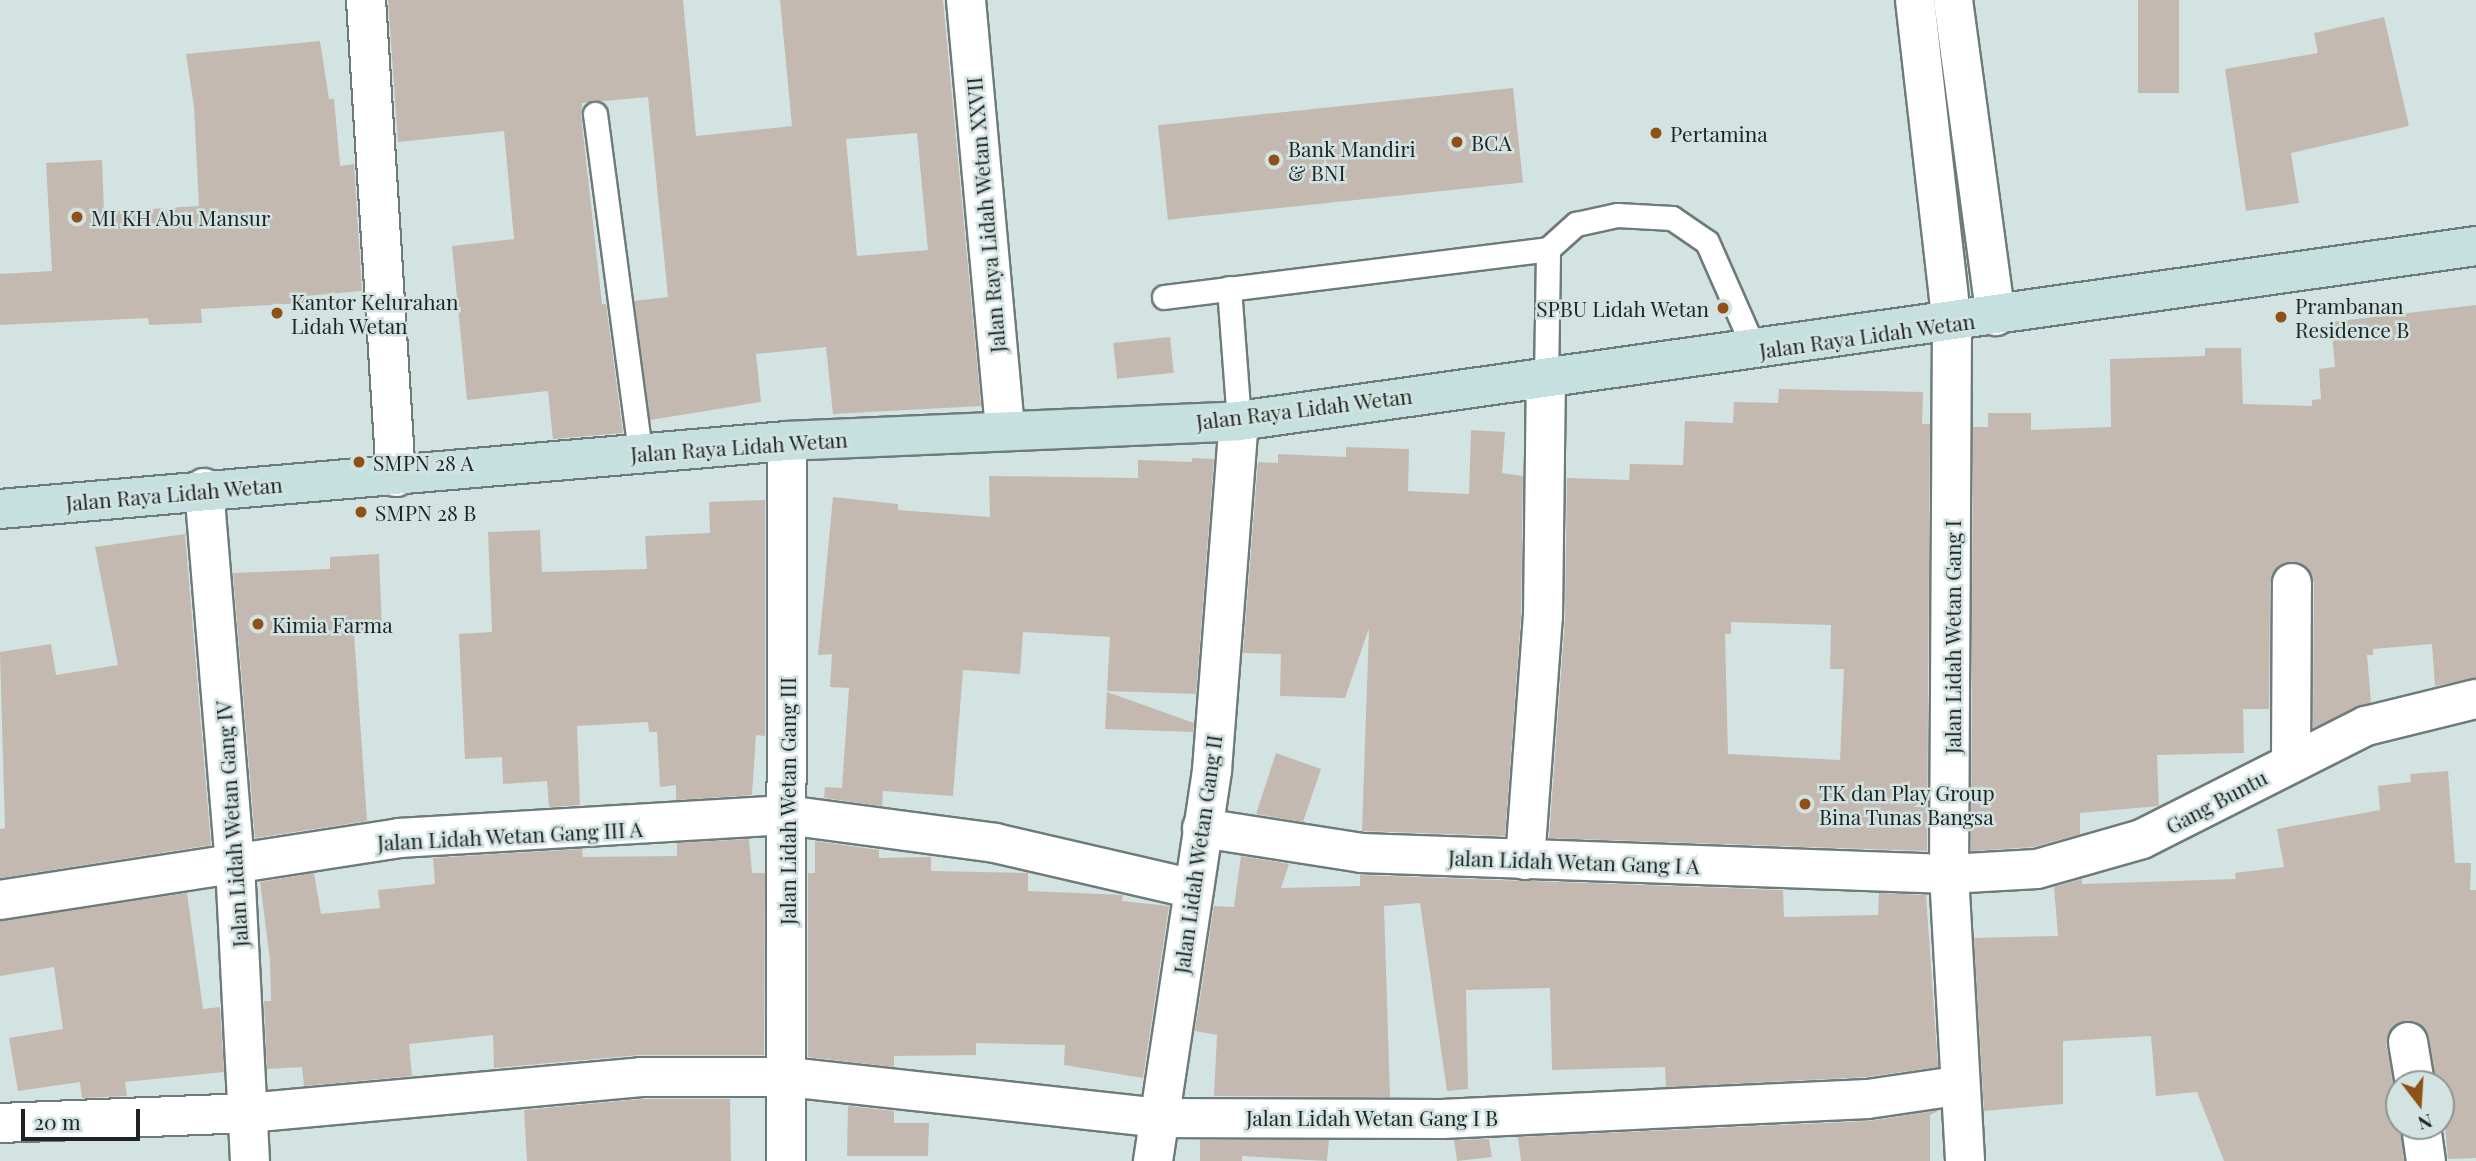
<!DOCTYPE html>
<html>
<head>
<meta charset="utf-8">
<style>
	body { margin:0 }
	#map { position:relative; width:2476px; height:1161px; overflow:hidden; background:#d3e3e1; font-family:"Playfair Display",serif }
	div>[style] { position:absolute }
	.building>* { inset:0; background:#c4b9b1; transform-origin:0 0 }
	.roads { filter:drop-shadow(2px 0 #6d7b7a) drop-shadow(-2px 0 #6d7b7a) drop-shadow(0 2px #6d7b7a) drop-shadow(0 -2px #6d7b7a) }
	.service>* { height:23px; margin:-11.5px; padding:0 11.5px; transform-origin:11.5px; border-radius:11.5px; background:#fff }
	.minor>* { height:38px; margin:-19px; padding:0 19px; transform-origin:19px; border-radius:19px; background:#fff }
	.secondary>* { height:38px; margin:-19px; padding:0 19px; transform-origin:19px; border-radius:19px; background:#c5e0de }
	.dots>* { width:19px; height:19px; translate:-50% -50%; box-sizing:border-box; border:4px solid #d3e3e1; border-radius:50% }
	span { translate:-50% -50%; white-space:nowrap; text-align:center; line-height:1.15; -webkit-text-stroke:5px #d3e3e1; paint-order:stroke }
	.poi-label { font-size:21px; color:#1e2323 }
	.left { translate:0 -50%; text-align:left }
	.right { translate:-100% -50%; text-align:right }
	.street-label { font-size:21px; color:#1e2323 }
	.north { position:absolute; left:2385px; top:1070px; width:70px; height:70px; box-sizing:border-box; background:#d3e3e1; border:2px solid #8b9695; border-radius:50%; rotate:163deg; font-size:19px; font-weight:700; line-height:28px; text-align:center; color:#1e2323 }
	.north::after { content:''; display:block; margin:auto; width:24px; height:32px; background:#905118; clip-path:polygon(50% 0,100% 100%,50% 72%,0 100%) }
	.scale { position:absolute; left:21px; top:1109px; width:119px; height:32px; box-sizing:border-box; border:4px solid #1e2323; border-top:0; padding-left:9px; font-size:21px; line-height:24px; white-space:nowrap; color:#1e2323; -webkit-text-stroke:5px #d3e3e1; paint-order:stroke }
</style>
</head>
<body>
<div id="map">
	<div class="building">
		<i style="clip-path:polygon(evenodd,388px 0,683px 0,696px 136px,792px 126px,780px 0,943px 0,981px 406px,833px 414px,826px 347px,756px 354px,761px 402px,650px 420px,634px 301px,668px 297px,648px 97px,582px 103px,581px 115px,602px 304px,606px 304px,623px 433px,553px 439px,548px 391px,467px 400px,452px 246px,514px 239px,504px 131px,398px 142px,388px 0,917px 133px,928px 250px,857px 256px,846px 139px,917px 133px)"></i>
		<i style="left:2138px;top:0;width:41px;height:93px"></i>
		<i style="clip-path:polygon(2384px 17px,2409px 126px,2291px 153px,2299px 203px,2246px 211px,2225px 69px,2318px 53px,2314px 33px)"></i>
		<i style="clip-path:polygon(320px 41px,329px 99px,334px 99px,340px 166px,354px 164px,362px 291px,305px 296px,305px 303px,201px 309px,202px 323px,149px 325px,148px 318px,0 325px,0 274px,52px 271px,46px 163px,102px 160px,104px 212px,199px 206px,194px 107px,186px 54px)"></i>
		<i style="left:1513px;top:88px;width:95px;height:357px;rotate:84deg"></i>
		<i style="clip-path:polygon(2476px 305px,2476px 678px,2435px 686px,2432px 644px,2373px 649px,2373px 655px,2367px 655px,2371px 702px,2313px 728px,2314px 582px,2304px 565px,2282px 564px,2270px 583px,2269px 709px,2243px 709px,2244px 753px,2157px 755px,2159px 806px,2080px 813px,2080px 834px,2033px 847px,1971px 851px,1973px 427px,1988px 427px,1988px 413px,2031px 413px,2031px 430px,2111px 427px,2110px 359px,2205px 356px,2205px 348px,2241px 348px,2243px 404px,2312px 406px,2312px 400px,2321px 399px,2319px 369px,2335px 367px,2331px 322px)"></i>
		<i style="left:1170px;top:337px;width:36px;height:57px;rotate:84deg"></i>
		<i style="clip-path:polygon(evenodd,1779px 389px,1923px 392px,1922px 424px,1930px 424px,1927px 851px,1549px 838px,1565px 619px,1567px 478px,1629px 480px,1630px 464px,1683px 465px,1685px 421px,1733px 423px,1734px 402px,1778px 403px,1779px 389px,1731px 622px,1831px 625px,1830px 669px,1844px 669px,1840px 760px,1728px 754px,1725px 634px,1731px 634px,1731px 622px)"></i>
		<i style="clip-path:polygon(1471px 430px,1505px 432px,1502px 473px,1523px 476px,1521px 616px,1505px 836px,1362px 831px,1369px 628px,1345px 698px,1280px 696px,1281px 654px,1243px 653px,1258px 462px,1278px 463px,1278px 454px,1346px 457px,1346px 447px,1409px 449px,1408px 491px,1469px 494px)"></i>
		<i style="clip-path:polygon(1192px 458px,1214px 459px,1196px 694px,1107px 691px,1110px 637px,1023px 632px,1020px 674px,963px 670px,953px 796px,883px 791px,882px 806px,824px 798px,825px 787px,842px 788px,849px 688px,830px 687px,832px 654px,818px 655px,833px 497px,898px 504px,898px 510px,990px 517px,989px 476px,1138px 478px,1138px 460px,1192px 462px)"></i>
		<i style="clip-path:polygon(765px 500px,765px 736px,756px 735px,752px 795px,676px 800px,676px 785px,660px 787px,657px 732px,649px 732px,648px 722px,577px 726px,580px 805px,549px 807px,547px 781px,503px 784px,502px 757px,465px 759px,459px 634px,492px 632px,488px 532px,540px 530px,542px 572px,647px 569px,645px 536px,710px 533px,709px 502px)"></i>
		<i style="clip-path:polygon(185px 534px,211px 845px,0 878px,0 829px,5px 828px,0 652px,51px 644px,56px 675px,118px 665px,95px 547px)"></i>
		<i style="clip-path:polygon(379px 554px,382px 632px,354px 634px,367px 821px,255px 838px,233px 573px,330px 569px,330px 557px)"></i>
		<i style="clip-path:polygon(1107px 692px,1194px 723px,1193px 732px,1105px 729px)"></i>
		<i style="clip-path:polygon(1276px 753px,1321px 769px,1303px 822px,1256px 814px)"></i>
		<i style="clip-path:polygon(2448px 771px,2455px 863px,2471px 863px,2470px 890px,2476px 890px,2476px 1158px,2448px 1159px,2441px 1084px,2436px 1084px,2429px 1038px,2415px 1021px,2394px 1026px,2386px 1045px,2399px 1099px,2404px 1161px,2224px 1161px,2197px 1092px,2156px 1096px,2151px 1036px,2063px 1041px,2063px 1104px,1984px 1111px,1974px 938px,2058px 936px,2054px 887px,2082px 879px,2082px 884px,2236px 879px,2235px 873px,2284px 867px,2277px 829px,2380px 810px,2378px 786px,2411px 782px,2410px 774px)"></i>
		<i style="clip-path:polygon(749px 839px,752px 873px,765px 873px,764px 1055px,639px 1055px,494px 1068px,493px 1035px,409px 1044px,412px 1076px,304px 1086px,302px 1067px,267px 1069px,264px 1001px,271px 1001px,270px 960px,260px 882px,314px 873px,321px 914px,380px 908px,378px 890px,435px 884px,433px 858px,582px 849px,583px 857px,677px 856px,677px 843px)"></i>
		<i style="clip-path:polygon(815px 841px,879px 850px,879px 858px,931px 857px,931px 871px,1028px 873px,1028px 891px,1123px 895px,1122px 901px,1169px 906px,1143px 1078px,1064px 1065px,1065px 1045px,976px 1043px,976px 1055px,894px 1056px,894px 1067px,808px 1057px,808px 873px,815px 873px)"></i>
		<i style="clip-path:polygon(1241px 856px,1289px 864px,1281px 888px,1360px 886px,1360px 875px,1783px 890px,1784px 917px,1878px 915px,1879px 893px,1926px 895px,1938px 1067px,1866px 1077px,1666px 1087px,1665px 1067px,1552px 1070px,1550px 988px,1466px 990px,1468px 1089px,1447px 1091px,1420px 903px,1384px 906px,1390px 1097px,1214px 1096px,1217px 1035px,1195px 1031px,1214px 906px,1234px 907px)"></i>
		<i style="clip-path:polygon(187px 893px,203px 1009px,220px 1007px,224px 1072px,125px 1082px,127px 1096px,82px 1098px,80px 1082px,18px 1091px,9px 1038px,63px 1029px,54px 967px,0 976px,0 921px)"></i>
		<i style="clip-path:polygon(642px 1099px,730px 1099px,731px 1161px,527px 1161px,524px 1110px)"></i>
		<i style="clip-path:polygon(848px 1106px,894px 1111px,894px 1123px,929px 1123px,928px 1156px,847px 1156px)"></i>
		<i style="clip-path:polygon(1940px 1110px,1930px 1115px,1930px 1161px,1521px 1161px,1518px 1137px,1869px 1121px)"></i>
		<i style="clip-path:polygon(1489px 1139px,1492px 1157px,1457px 1161px,1454px 1140px)"></i>
		<i style="clip-path:polygon(1200px 1140px,1329px 1140px,1327px 1161px,1242px 1156px,1242px 1161px,1200px 1161px)"></i>
	</div>
	<div class="roads">
		<div class="service">
			<i style="left:595px;top:114px;width:342px;rotate:82.4deg"></i>
			<i style="left:1229px;top:288px;width:133px;rotate:85.7deg"></i>
			<i style="left:1164px;top:297px;width:387px;rotate:-7.1deg"></i>
			<i style="left:1548px;top:249px;width:38px;rotate:-42deg"></i>
			<i style="left:1576px;top:224px;width:42px;rotate:-12.4deg"></i>
			<i style="left:1617px;top:215px;width:55px;rotate:3.1deg"></i>
			<i style="left:1672px;top:218px;width:42px;rotate:34.4deg"></i>
			<i style="left:1707px;top:242px;width:119px;rotate:66.2deg"></i>
			<i style="left:1546px;top:380px;width:131px;rotate:-89.1deg"></i>
		</div>
		<div class="minor">
			<i style="left:366px;top:0;width:478px;rotate:86.4deg"></i>
			<i style="left:966px;top:0;width:431px;rotate:84.8deg"></i>
			<i style="left:1915px;top:0;width:325px;rotate:83.5deg"></i>
			<i style="left:1952px;top:323px;width:551px;rotate:90.31deg"></i>
			<i style="left:1949px;top:874px;width:287px;rotate:86.8deg"></i>
			<i style="left:1953px;top:0;width:319px;rotate:82.3deg"></i>
			<i style="left:204px;top:488px;width:378px;rotate:85.3deg"></i>
			<i style="left:235px;top:865px;width:296px;rotate:87.1deg"></i>
			<i style="left:2291px;top:763px;width:180px;rotate:-89.7deg"></i>
			<i style="left:1202px;top:828px;width:161px;rotate:8.9deg"></i>
			<i style="left:1361px;top:853px;width:588px;rotate:2.05deg"></i>
			<i style="left:1949px;top:874px;width:88px;rotate:-3.3deg"></i>
			<i style="left:2037px;top:869px;width:109px;rotate:-15.9deg"></i>
			<i style="left:2142px;top:839px;width:251px;rotate:-26.8deg"></i>
			<i style="left:2366px;top:726px;width:113px;rotate:-13.8deg"></i>
			<i style="left:1525px;top:860px;width:244px;rotate:-85.8deg"></i>
			<i style="left:1543px;top:617px;width:237px;rotate:-89.3deg"></i>
			<i style="left:0;top:900px;width:404px;rotate:-8.8deg"></i>
			<i style="left:399px;top:838px;width:388px;rotate:-3.4deg"></i>
			<i style="left:786px;top:815px;width:211px;rotate:7.6deg"></i>
			<i style="left:995px;top:843px;width:204px;rotate:13deg"></i>
			<i style="left:2408px;top:1042px;width:43px;rotate:80.5deg"></i>
			<i style="left:0;top:1123px;width:247px;rotate:-2.3deg"></i>
			<i style="left:247px;top:1113px;width:396px;rotate:-5.2deg"></i>
			<i style="left:641px;top:1077px;width:147px"></i>
			<i style="left:788px;top:1077px;width:371px;rotate:6.3deg"></i>
			<i style="left:1157px;top:1118px;width:285px;rotate:0.2deg"></i>
			<i style="left:1442px;top:1119px;width:426px;rotate:-2.7deg"></i>
			<i style="left:1868px;top:1099px;width:89px;rotate:-8.4deg"></i>
			<i style="left:2421px;top:1126px;width:35px;rotate:82deg"></i>
			<i style="left:786px;top:1161px;width:720px;rotate:-89.92deg"></i>
			<i style="left:1153px;top:1161px;width:395px;rotate:-81.4deg"></i>
			<i style="left:1212px;top:770px;width:350px;rotate:-85.6deg"></i>
		</div>
		<div class="secondary">
			<i style="left:0;top:509px;width:790px;rotate:-4.94deg"></i>
			<i style="left:787px;top:441px;width:452px;rotate:-2.5deg"></i>
			<i style="left:1239px;top:421px;width:1249px;rotate:-8.05deg"></i>
		</div>
	</div>
	<div class="dots">
		<i style="left:1656px;top:133px;background:#905118"></i>
		<i style="left:1457px;top:142px;background:#905118"></i>
		<i style="left:1274px;top:160px;background:#905118"></i>
		<i style="left:77px;top:217px;background:#905118"></i>
		<i style="left:1723px;top:308px;background:#905118"></i>
		<i style="left:277px;top:313px;background:#905118"></i>
		<i style="left:2281px;top:317px;background:#905118"></i>
		<i style="left:359px;top:462px;background:#905118"></i>
		<i style="left:361px;top:512px;background:#905118"></i>
		<i style="left:258px;top:624px;background:#905118"></i>
		<i style="left:1805px;top:804px;background:#905118"></i>
	</div>
	<div class="poi-label">
		<span class="left" style="left:1670px;top:133px">Pertamina</span>
		<span class="left" style="left:1471px;top:142px">BCA</span>
		<span class="left" style="left:1288px;top:160px">Bank Mandiri<br>&amp; BNI</span>
		<span class="left" style="left:91px;top:217px">MI KH Abu Mansur</span>
		<span class="left" style="left:291px;top:313px">Kantor Kelurahan<br>Lidah Wetan</span>
		<span class="left" style="left:2295px;top:317px">Prambanan<br>Residence B</span>
		<span class="right" style="left:1709px;top:308px">SPBU Lidah Wetan</span>
		<span class="left" style="left:373px;top:462px">SMPN 28 A</span>
		<span class="left" style="left:375px;top:512px">SMPN 28 B</span>
		<span class="left" style="left:272px;top:624px">Kimia Farma</span>
		<span class="left" style="left:1819px;top:804px">TK dan Play Group<br>Bina Tunas Bangsa</span>
	</div>
	<div class="street-label">
		<span style="left:985px;top:215px;rotate:-95deg">Jalan Raya Lidah Wetan XXVII</span>
		<span style="left:1867px;top:335px;rotate:-8deg">Jalan Raya Lidah Wetan</span>
		<span style="left:1304px;top:408px;rotate:-7deg">Jalan Raya Lidah Wetan</span>
		<span style="left:739px;top:446px;rotate:-4deg">Jalan Raya Lidah Wetan</span>
		<span style="left:174px;top:493px;rotate:-5deg">Jalan Raya Lidah Wetan</span>
		<span style="left:1952px;top:637px;rotate:-90deg">Jalan Lidah Wetan Gang I</span>
		<span style="left:787px;top:801px;rotate:-90deg">Jalan Lidah Wetan Gang III</span>
		<span style="left:2216px;top:801px;rotate:-28deg">Gang Buntu</span>
		<span style="left:231px;top:824px;rotate:-94deg">Jalan Lidah Wetan Gang IV</span>
		<span style="left:510px;top:835px;rotate:-3deg">Jalan Lidah Wetan Gang III A</span>
		<span style="left:1197px;top:854px;rotate:-82deg">Jalan Lidah Wetan Gang II</span>
		<span style="left:1574px;top:861px;rotate:2deg">Jalan Lidah Wetan Gang I A</span>
		<span style="left:1372px;top:1117px">Jalan Lidah Wetan Gang I B</span>
	</div>
	<div class="north">N</div>
	<div class="scale">20 m</div>
</div>
</body>
</html>
